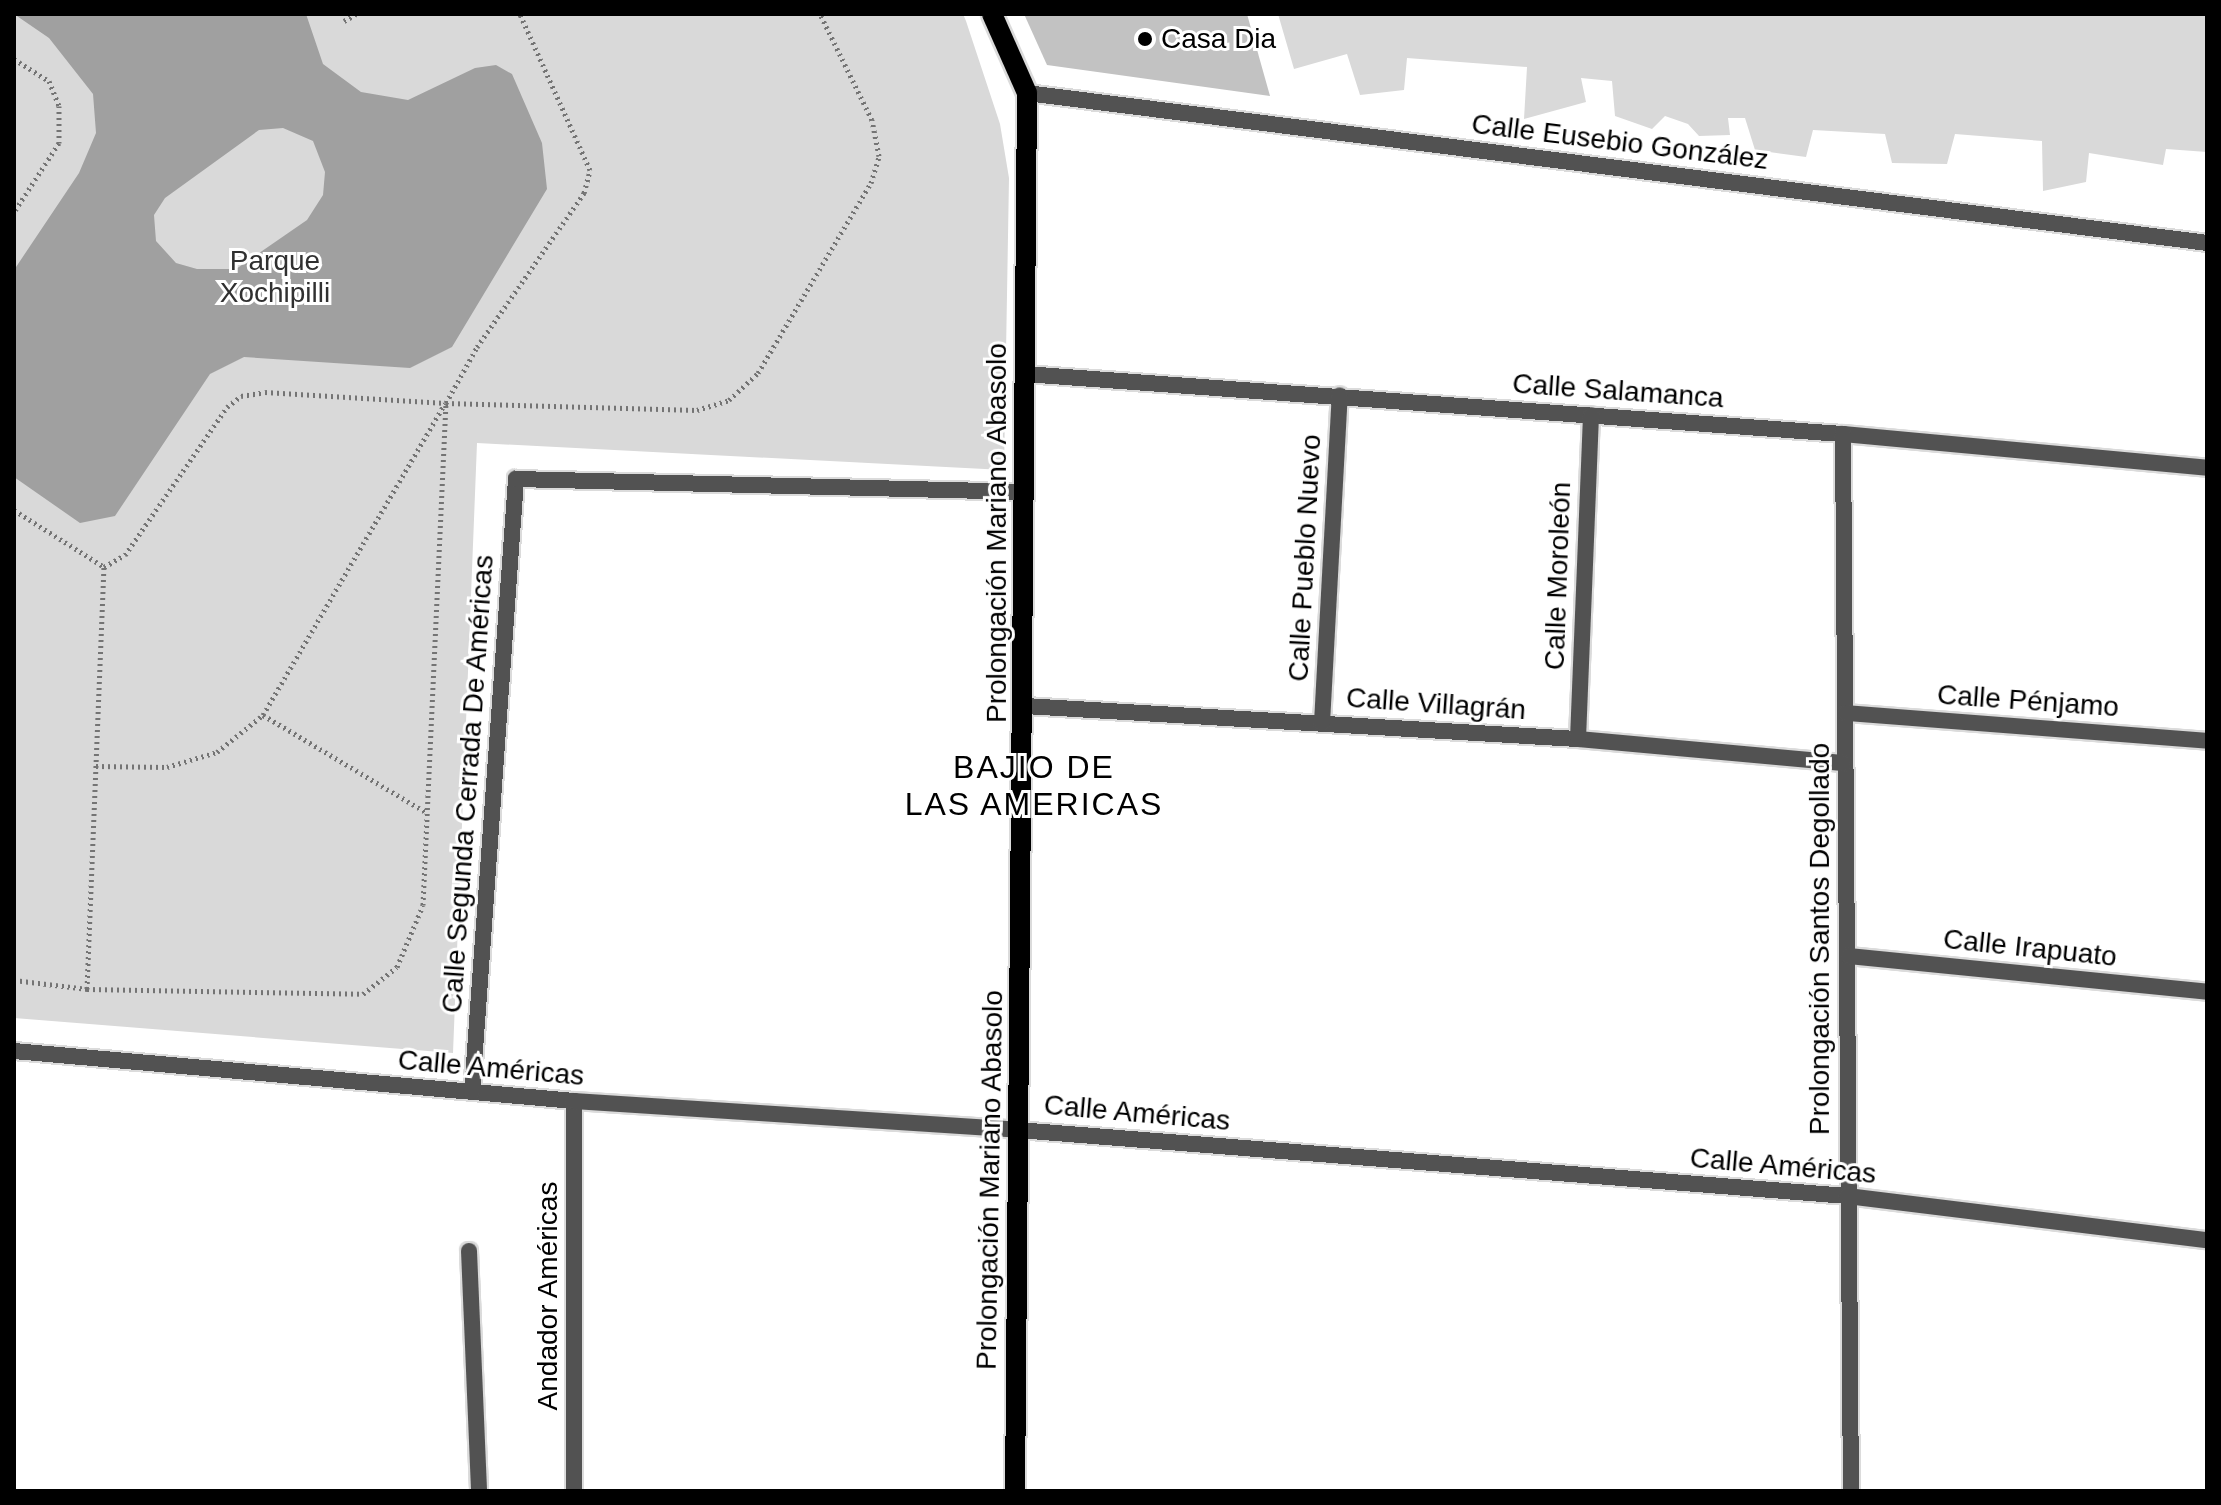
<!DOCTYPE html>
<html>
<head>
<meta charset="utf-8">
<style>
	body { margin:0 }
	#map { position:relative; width:2221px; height:1505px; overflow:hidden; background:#fff; font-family:Arial,sans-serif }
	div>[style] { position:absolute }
	.green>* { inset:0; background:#d9d9d9 }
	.water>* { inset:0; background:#a0a0a0 }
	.building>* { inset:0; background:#c2c2c2 }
	.path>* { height:5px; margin-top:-2.5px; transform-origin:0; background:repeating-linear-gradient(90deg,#747474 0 2px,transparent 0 6px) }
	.roads { filter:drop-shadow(2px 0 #dbdbdb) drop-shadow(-2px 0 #dbdbdb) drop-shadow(0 2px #dbdbdb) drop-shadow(0 -2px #dbdbdb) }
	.service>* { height:16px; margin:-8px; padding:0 8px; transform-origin:8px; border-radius:8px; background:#525252 }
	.minor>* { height:16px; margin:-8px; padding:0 8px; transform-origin:8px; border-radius:8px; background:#525252 }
	.primary>* { height:20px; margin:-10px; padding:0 10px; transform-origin:10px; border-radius:10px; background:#000 }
	.dots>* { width:22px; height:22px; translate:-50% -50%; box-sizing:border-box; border:4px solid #fff; border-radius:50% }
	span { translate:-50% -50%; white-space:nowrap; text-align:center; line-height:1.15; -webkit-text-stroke:6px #fff; paint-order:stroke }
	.poi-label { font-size:28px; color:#000 }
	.left { translate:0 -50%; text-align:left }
	.street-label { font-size:28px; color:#000 }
	.park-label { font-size:28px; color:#303030 }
	.quarter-label { font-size:32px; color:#000; letter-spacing:2px }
	.frame { position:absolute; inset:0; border:16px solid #000; pointer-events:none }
</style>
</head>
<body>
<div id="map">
	<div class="green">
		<i style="clip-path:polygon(14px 14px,963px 14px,966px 21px,1000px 124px,1009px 178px,1004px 470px,477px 443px,453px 1053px,14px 1018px)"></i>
		<i style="clip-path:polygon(1278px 14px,2207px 14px,2207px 152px,2166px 149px,2163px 165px,2089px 153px,2086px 182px,2043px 191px,2042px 141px,1955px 134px,1947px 164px,1892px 163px,1885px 134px,1813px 130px,1806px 157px,1755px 150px,1745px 118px,1728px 118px,1730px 135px,1699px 136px,1688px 124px,1665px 116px,1652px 129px,1615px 116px,1612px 81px,1581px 78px,1586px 102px,1524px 119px,1527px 67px,1407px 58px,1404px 90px,1360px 95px,1347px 54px,1294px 69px)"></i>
	</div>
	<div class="water">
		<i style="clip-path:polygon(evenodd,14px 14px,306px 14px,323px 64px,361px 92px,408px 100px,475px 68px,496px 65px,512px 74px,542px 143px,547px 189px,452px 347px,410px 368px,244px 357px,210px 374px,115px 516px,80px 523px,14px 477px,14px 270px,79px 173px,96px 133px,93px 94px,49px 38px,14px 14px,283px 128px,313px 141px,325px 172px,323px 195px,307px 220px,236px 269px,197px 269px,176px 263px,156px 241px,154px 215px,165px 198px,259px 130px,283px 128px)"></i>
	</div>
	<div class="building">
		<i style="clip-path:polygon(1024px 14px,1247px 14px,1270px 96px,1047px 65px)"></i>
	</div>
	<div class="path">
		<i style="left:344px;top:21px;width:14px;rotate:-30deg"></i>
		<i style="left:14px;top:59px;width:41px;rotate:32.2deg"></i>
		<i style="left:49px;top:81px;width:27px;rotate:68deg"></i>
		<i style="left:59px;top:106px;width:37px;rotate:90deg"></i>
		<i style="left:59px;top:143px;width:82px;rotate:123.1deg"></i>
		<i style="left:446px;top:403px;width:251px;rotate:1.6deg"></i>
		<i style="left:697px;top:410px;width:34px;rotate:-17deg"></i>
		<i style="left:729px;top:400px;width:40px;rotate:-43deg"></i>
		<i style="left:758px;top:373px;width:221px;rotate:-59.3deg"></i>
		<i style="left:871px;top:183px;width:28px;rotate:-73deg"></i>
		<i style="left:879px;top:156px;width:37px;rotate:-101deg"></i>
		<i style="left:872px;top:120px;width:118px;rotate:-116.1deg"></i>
		<i style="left:14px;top:510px;width:107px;rotate:32.3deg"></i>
		<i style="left:104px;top:567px;width:24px;rotate:-30deg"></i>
		<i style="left:125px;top:555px;width:180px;rotate:-55.4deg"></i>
		<i style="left:227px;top:407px;width:18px;rotate:-38deg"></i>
		<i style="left:241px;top:396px;width:24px;rotate:-9deg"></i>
		<i style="left:265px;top:392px;width:181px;rotate:3.5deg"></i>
		<i style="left:446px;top:403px;width:64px;rotate:-61deg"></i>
		<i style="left:477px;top:347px;width:188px;rotate:-55.2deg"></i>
		<i style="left:584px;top:193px;width:24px;rotate:-75deg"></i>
		<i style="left:590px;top:170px;width:171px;rotate:-114.2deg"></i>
		<i style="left:263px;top:715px;width:190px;rotate:30.8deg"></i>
		<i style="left:96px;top:766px;width:71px;rotate:0.8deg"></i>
		<i style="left:167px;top:767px;width:52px;rotate:-16.7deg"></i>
		<i style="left:217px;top:752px;width:59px;rotate:-38.8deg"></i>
		<i style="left:263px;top:715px;width:361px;rotate:-59.7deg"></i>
		<i style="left:14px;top:980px;width:74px;rotate:7deg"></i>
		<i style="left:87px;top:989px;width:276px;rotate:1deg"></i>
		<i style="left:363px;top:994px;width:43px;rotate:-38.5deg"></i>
		<i style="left:397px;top:967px;width:67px;rotate:-67.2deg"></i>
		<i style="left:423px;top:905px;width:503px;rotate:-87.38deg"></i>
		<i style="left:87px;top:989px;width:422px;rotate:-87.7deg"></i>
	</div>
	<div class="roads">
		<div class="service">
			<i style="left:469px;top:1251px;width:240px;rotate:87.6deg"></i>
			<i style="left:574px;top:1491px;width:390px;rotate:-90deg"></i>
		</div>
		<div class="minor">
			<i style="left:1027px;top:93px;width:1189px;rotate:7.24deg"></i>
			<i style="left:1025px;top:374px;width:820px;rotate:4.2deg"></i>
			<i style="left:1843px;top:434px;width:366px;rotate:5.3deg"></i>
			<i style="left:1843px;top:434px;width:1057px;rotate:89.57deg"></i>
			<i style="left:1025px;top:706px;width:554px;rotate:3.42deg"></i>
			<i style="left:1578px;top:739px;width:266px;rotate:5.2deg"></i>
			<i style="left:1846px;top:713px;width:362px;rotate:4.4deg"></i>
			<i style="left:1322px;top:723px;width:328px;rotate:-86.9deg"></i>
			<i style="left:1578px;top:739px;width:324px;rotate:-87.7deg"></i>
			<i style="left:1849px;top:956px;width:360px;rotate:5.7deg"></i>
			<i style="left:14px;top:1051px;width:562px;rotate:5.1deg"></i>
			<i style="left:574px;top:1101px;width:445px;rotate:3.7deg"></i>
			<i style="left:1018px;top:1130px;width:832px;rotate:4.55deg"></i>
			<i style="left:1847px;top:1196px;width:363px;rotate:7deg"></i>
			<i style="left:472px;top:1092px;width:615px;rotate:-85.89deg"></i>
			<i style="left:516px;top:479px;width:509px;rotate:1.46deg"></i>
		</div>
		<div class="primary">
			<i style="left:992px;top:14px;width:86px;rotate:66.1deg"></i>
			<i style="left:1027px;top:93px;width:1398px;rotate:90.49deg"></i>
		</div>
	</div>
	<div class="dots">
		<i style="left:1145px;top:39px;background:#000"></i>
	</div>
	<div class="poi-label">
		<span class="left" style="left:1161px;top:39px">Casa Dia</span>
	</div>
	<div class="street-label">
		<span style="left:1620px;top:142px;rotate:7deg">Calle Eusebio González</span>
		<span style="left:1618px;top:391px;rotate:4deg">Calle Salamanca</span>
		<span style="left:997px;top:533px;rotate:-90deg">Prolongación Mariano Abasolo</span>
		<span style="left:1305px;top:558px;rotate:-87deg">Calle Pueblo Nuevo</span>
		<span style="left:1558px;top:576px;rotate:-88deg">Calle Moroleón</span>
		<span style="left:2028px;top:701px;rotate:4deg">Calle Pénjamo</span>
		<span style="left:1436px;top:704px;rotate:4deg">Calle Villagrán</span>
		<span style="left:468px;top:784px;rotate:-86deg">Calle Segunda Cerrada De Américas</span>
		<span style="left:1820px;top:939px;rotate:-90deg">Prolongación Santos Degollado</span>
		<span style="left:2030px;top:948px;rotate:6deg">Calle Irapuato</span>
		<span style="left:491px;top:1068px;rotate:5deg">Calle Américas</span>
		<span style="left:1137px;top:1113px;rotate:5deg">Calle Américas</span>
		<span style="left:1783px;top:1166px;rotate:5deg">Calle Américas</span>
		<span style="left:990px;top:1180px;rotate:-89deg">Prolongación Mariano Abasolo</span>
		<span style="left:548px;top:1296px;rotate:-90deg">Andador Américas</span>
	</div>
	<div class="park-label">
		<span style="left:275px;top:277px">Parque<br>Xochipilli</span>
	</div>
	<div class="quarter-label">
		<span style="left:1034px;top:786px">BAJIO DE<br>LAS AMERICAS</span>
	</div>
	<div class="frame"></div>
</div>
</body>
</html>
